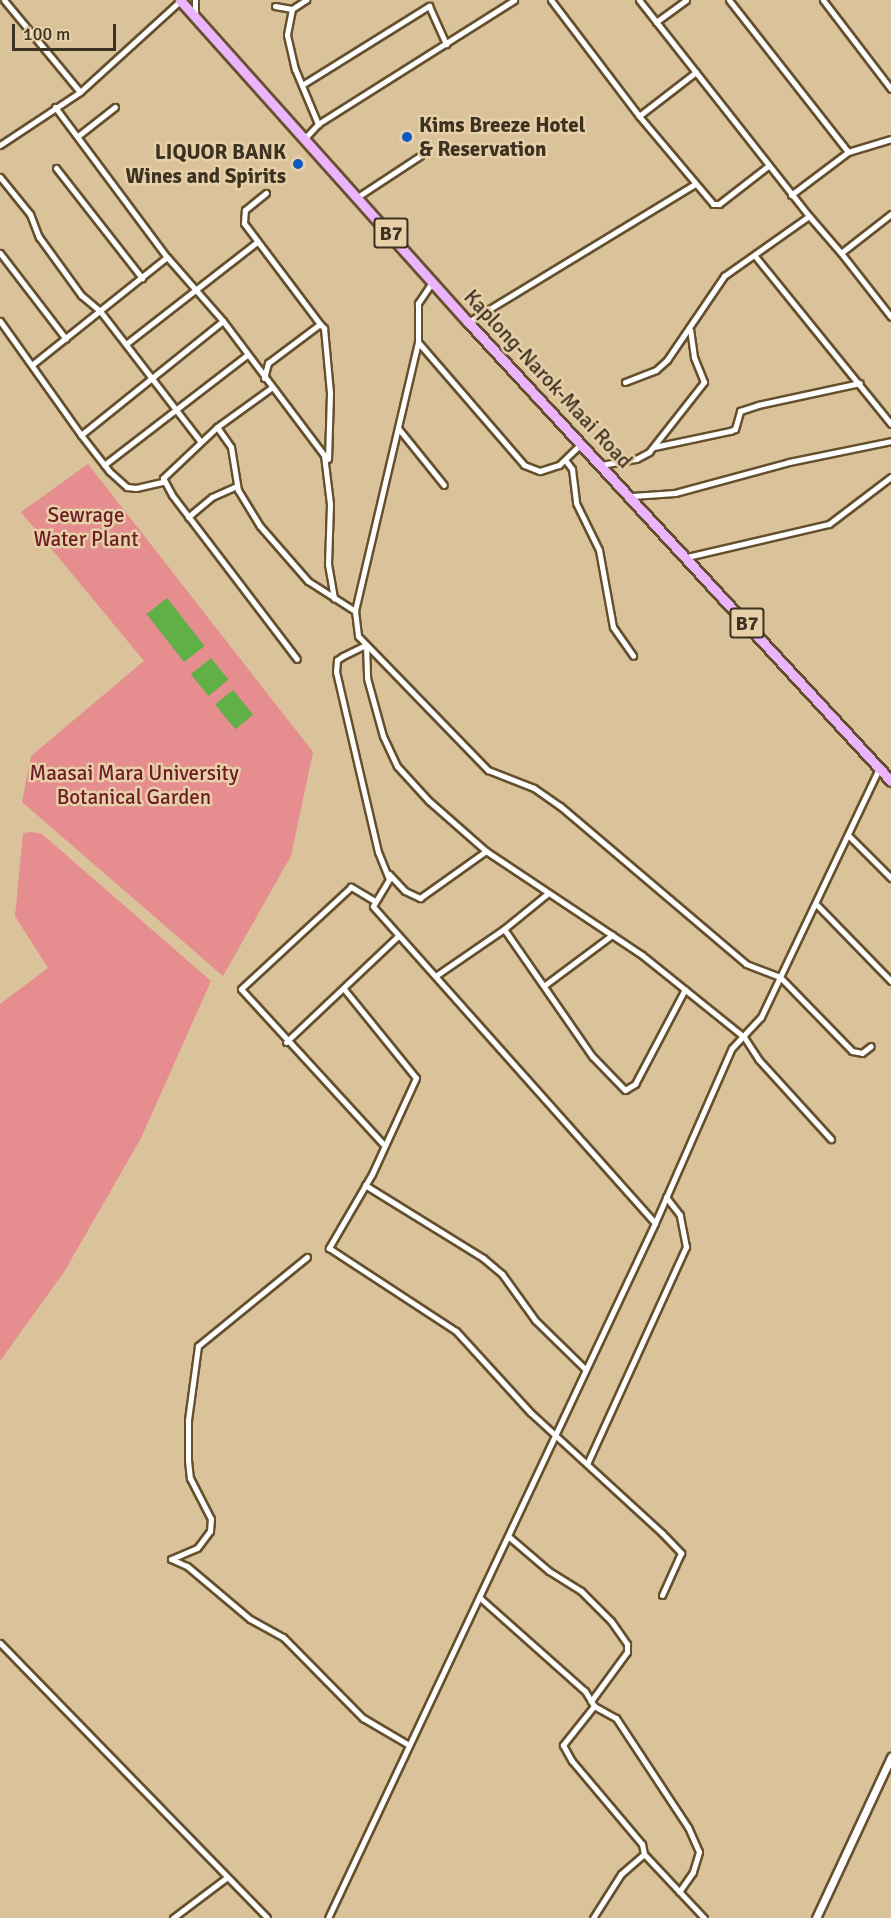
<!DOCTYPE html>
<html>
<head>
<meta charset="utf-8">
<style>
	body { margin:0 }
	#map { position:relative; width:891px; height:1918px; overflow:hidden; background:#dac29b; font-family:Signika,sans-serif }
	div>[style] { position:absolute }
	.green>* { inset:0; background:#e58d8f }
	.water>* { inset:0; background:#60af47; transform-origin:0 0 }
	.roads { filter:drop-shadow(2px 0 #65502d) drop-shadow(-2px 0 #65502d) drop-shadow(0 2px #65502d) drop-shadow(0 -2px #65502d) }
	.minor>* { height:5px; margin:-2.5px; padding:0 2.5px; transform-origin:2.5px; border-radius:2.5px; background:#fff }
	.tertiary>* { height:7px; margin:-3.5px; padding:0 3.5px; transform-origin:3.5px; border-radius:3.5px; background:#fff }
	.trunk>* { height:9px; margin:-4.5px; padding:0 4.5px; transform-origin:4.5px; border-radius:4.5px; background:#ecb4fc }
	.dots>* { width:16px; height:16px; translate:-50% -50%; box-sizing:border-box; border:3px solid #e7cfa8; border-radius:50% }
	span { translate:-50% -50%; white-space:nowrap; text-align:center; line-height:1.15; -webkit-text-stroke:5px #e7cfa8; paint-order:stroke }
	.shield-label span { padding:2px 4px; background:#e7cfa8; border:2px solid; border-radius:4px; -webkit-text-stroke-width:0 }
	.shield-label { font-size:20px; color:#3b3222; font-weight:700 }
	.poi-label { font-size:21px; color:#3b3222; font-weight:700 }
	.left { translate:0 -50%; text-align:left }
	.right { translate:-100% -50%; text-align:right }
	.street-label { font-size:21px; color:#3b3222 }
	.park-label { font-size:21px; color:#6e1c25 }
	.scale { position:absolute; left:12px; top:24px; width:104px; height:27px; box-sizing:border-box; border:3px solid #3b3222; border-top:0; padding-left:8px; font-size:18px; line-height:21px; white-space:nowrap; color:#3b3222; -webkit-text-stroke:4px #e7cfa8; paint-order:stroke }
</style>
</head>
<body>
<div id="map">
	<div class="green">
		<i style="clip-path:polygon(88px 464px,313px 752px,291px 856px,223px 976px,22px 802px,31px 756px,144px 661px,21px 512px)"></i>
		<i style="clip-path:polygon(31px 832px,42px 834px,211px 981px,141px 1138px,64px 1272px,0 1361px,0 1004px,48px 968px,15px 916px,23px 833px)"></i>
	</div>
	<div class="water">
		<i style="left:167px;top:598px;width:61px;height:26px;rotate:52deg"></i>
		<i style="left:211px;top:658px;width:28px;height:26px;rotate:51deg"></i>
		<i style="left:233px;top:690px;width:32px;height:23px;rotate:51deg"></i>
	</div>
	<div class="roads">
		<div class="minor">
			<i style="left:4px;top:0;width:119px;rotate:50.4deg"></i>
			<i style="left:551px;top:0;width:146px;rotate:52.8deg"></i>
			<i style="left:639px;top:116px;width:115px;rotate:49.9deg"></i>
			<i style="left:713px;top:204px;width:6px"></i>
			<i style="left:719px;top:204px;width:62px;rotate:-37.8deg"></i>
			<i style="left:729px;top:0;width:193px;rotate:51.9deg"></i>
			<i style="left:823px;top:0;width:112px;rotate:52.6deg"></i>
			<i style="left:275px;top:6px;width:17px;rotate:10deg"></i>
			<i style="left:292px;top:9px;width:17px;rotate:-33deg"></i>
			<i style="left:292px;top:9px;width:26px;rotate:101deg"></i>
			<i style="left:287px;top:35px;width:35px;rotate:77deg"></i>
			<i style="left:295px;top:69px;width:60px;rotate:67.3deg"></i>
			<i style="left:195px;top:16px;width:16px;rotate:-90deg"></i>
			<i style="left:656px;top:22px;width:37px;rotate:-36deg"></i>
			<i style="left:302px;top:85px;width:150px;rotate:-31.9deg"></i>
			<i style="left:429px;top:6px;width:42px;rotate:65.9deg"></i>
			<i style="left:55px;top:107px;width:187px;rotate:53.3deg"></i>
			<i style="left:167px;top:257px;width:85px;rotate:48.8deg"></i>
			<i style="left:223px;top:321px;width:168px;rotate:53deg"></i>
			<i style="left:324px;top:455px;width:49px;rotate:83deg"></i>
			<i style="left:330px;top:504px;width:60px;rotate:91.9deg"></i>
			<i style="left:328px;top:564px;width:35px;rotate:80deg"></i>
			<i style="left:639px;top:116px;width:72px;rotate:-37.7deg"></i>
			<i style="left:78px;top:136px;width:47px;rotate:-38.1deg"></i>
			<i style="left:306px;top:137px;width:18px;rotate:-47deg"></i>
			<i style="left:318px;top:124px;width:232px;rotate:-32.3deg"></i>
			<i style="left:0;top:145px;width:96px;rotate:-33.5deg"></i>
			<i style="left:80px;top:92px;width:135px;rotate:-42.3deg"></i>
			<i style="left:56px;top:168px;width:140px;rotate:52deg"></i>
			<i style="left:0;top:177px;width:48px;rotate:51deg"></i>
			<i style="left:30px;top:214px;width:25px;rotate:69deg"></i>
			<i style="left:39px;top:237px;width:72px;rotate:54.1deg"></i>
			<i style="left:81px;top:295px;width:25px;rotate:40deg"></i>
			<i style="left:100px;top:311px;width:165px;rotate:52.4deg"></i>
			<i style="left:791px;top:195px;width:71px;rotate:-37deg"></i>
			<i style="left:848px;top:152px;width:45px;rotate:-16.8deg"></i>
			<i style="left:359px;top:196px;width:73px;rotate:-33.3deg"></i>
			<i style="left:891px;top:214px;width:63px;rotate:142deg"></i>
			<i style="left:841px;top:253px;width:81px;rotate:52deg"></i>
			<i style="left:809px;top:216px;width:49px;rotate:49.1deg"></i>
			<i style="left:0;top:253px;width:108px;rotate:52.5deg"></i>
			<i style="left:755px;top:256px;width:216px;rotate:51deg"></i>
			<i style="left:433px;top:281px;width:27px;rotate:124deg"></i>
			<i style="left:418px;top:303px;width:39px;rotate:90deg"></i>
			<i style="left:418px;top:342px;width:276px;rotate:103.2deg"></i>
			<i style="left:355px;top:611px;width:25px;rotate:83deg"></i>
			<i style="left:358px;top:636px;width:187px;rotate:45.9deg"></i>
			<i style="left:488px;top:770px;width:49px;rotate:21.4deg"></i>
			<i style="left:534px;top:788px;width:32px;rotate:35deg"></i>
			<i style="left:560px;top:806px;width:244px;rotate:40.3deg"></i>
			<i style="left:746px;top:964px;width:36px;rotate:21deg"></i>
			<i style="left:780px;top:977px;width:103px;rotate:45.8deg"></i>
			<i style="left:852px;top:1051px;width:10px;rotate:11deg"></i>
			<i style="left:862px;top:1053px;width:11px;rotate:-38deg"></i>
			<i style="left:0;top:321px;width:140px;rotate:54.6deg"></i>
			<i style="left:81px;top:435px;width:182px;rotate:-38.8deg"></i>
			<i style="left:468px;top:322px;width:266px;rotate:-31.3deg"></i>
			<i style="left:320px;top:324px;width:6px;rotate:45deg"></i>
			<i style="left:324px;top:328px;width:65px;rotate:84.7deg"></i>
			<i style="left:330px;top:393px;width:66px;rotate:91.7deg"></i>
			<i style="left:418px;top:342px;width:162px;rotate:49.2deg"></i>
			<i style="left:524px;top:465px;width:17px;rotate:21deg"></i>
			<i style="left:540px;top:471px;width:20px;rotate:-18deg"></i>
			<i style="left:559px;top:465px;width:30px;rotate:-44deg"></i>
			<i style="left:126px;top:344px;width:166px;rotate:-37.9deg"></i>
			<i style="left:33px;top:364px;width:171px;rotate:-38.6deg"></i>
			<i style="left:264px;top:378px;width:16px;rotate:-75deg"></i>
			<i style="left:268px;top:363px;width:65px;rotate:-36.9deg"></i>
			<i style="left:320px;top:324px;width:126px;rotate:-127deg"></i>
			<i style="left:244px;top:223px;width:13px;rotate:-86deg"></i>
			<i style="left:245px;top:210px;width:27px;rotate:-39deg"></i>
			<i style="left:625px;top:382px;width:33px;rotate:-21deg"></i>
			<i style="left:656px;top:370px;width:15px;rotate:-42deg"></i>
			<i style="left:667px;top:360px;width:102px;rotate:-55.8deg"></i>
			<i style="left:724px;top:276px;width:104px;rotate:-35.2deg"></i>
			<i style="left:809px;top:216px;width:275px;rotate:-128.2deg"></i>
			<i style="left:271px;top:388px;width:67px;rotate:144.2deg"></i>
			<i style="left:217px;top:427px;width:74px;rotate:136.6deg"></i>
			<i style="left:163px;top:478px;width:19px;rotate:62deg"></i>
			<i style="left:172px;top:495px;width:206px;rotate:52.7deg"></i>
			<i style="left:217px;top:427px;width:24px;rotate:55deg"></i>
			<i style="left:231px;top:447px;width:44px;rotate:80.8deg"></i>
			<i style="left:238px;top:490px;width:42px;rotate:58.6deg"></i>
			<i style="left:260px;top:526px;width:73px;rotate:48.9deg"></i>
			<i style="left:308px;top:581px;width:56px;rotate:32.6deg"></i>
			<i style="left:398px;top:428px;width:73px;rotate:51.1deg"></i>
			<i style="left:81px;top:435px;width:46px;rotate:52.1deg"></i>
			<i style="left:109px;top:471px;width:24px;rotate:42deg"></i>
			<i style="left:127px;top:487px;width:9px;rotate:6deg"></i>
			<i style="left:136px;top:488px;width:28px;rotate:-13deg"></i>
			<i style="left:654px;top:447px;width:78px;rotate:-11.9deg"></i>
			<i style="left:730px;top:431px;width:5px;rotate:-22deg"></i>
			<i style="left:735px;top:429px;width:19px;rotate:-74deg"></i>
			<i style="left:740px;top:411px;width:19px;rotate:-18deg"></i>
			<i style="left:758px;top:405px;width:104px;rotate:-12.2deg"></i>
			<i style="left:566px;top:461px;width:10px;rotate:53deg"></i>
			<i style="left:572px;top:469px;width:34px;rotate:83deg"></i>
			<i style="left:576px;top:503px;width:52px;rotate:63.9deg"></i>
			<i style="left:599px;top:550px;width:78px;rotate:79.7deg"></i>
			<i style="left:613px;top:627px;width:35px;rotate:55deg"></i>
			<i style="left:104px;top:465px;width:180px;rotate:-37.6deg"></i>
			<i style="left:601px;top:465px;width:36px;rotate:-10deg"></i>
			<i style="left:636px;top:459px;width:15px;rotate:-28deg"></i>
			<i style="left:649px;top:452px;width:89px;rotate:-51.8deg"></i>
			<i style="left:704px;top:382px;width:27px;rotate:-112deg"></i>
			<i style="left:694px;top:357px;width:27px;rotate:-98deg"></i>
			<i style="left:632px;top:496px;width:43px;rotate:-4deg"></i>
			<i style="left:675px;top:493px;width:118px;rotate:-15.2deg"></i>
			<i style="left:789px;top:462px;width:104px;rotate:-11.6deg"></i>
			<i style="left:188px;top:517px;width:31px;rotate:-40deg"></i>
			<i style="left:212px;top:497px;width:27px;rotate:-24deg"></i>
			<i style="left:687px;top:557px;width:146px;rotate:-13.1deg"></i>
			<i style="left:829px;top:524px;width:78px;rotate:-37.2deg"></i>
			<i style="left:848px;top:835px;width:61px;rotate:45deg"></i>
			<i style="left:389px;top:874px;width:23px;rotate:47deg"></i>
			<i style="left:405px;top:891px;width:17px;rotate:25deg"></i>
			<i style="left:420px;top:898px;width:81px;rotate:-35.5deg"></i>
			<i style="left:373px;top:900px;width:26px;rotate:-149deg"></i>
			<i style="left:351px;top:887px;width:150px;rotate:137.2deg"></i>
			<i style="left:241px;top:989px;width:212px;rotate:47.5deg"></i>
			<i style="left:817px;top:905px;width:106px;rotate:45.8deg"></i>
			<i style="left:504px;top:929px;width:155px;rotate:55.3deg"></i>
			<i style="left:592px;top:1056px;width:47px;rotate:45.9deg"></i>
			<i style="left:625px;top:1090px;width:12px;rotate:-31deg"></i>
			<i style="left:635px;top:1084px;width:107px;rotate:-62.2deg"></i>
			<i style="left:437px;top:975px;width:81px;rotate:-34.5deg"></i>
			<i style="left:504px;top:929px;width:55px;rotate:-39.1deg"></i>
			<i style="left:545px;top:985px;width:84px;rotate:-36.7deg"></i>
			<i style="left:344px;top:989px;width:114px;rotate:51deg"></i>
			<i style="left:416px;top:1078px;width:106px;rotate:114.6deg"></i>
			<i style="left:372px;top:1174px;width:86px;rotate:120.2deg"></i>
			<i style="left:329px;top:1248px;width:152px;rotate:33.2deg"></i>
			<i style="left:456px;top:1331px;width:111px;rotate:47.6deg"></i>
			<i style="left:531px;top:1413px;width:178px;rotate:42.5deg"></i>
			<i style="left:662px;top:1533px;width:28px;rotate:46deg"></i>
			<i style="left:681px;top:1553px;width:46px;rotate:114.3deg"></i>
			<i style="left:286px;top:1042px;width:154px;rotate:-43.4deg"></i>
			<i style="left:365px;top:1185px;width:139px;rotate:31.7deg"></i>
			<i style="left:483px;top:1258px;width:25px;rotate:40deg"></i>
			<i style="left:502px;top:1274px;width:57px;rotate:54.3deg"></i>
			<i style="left:535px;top:1320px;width:69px;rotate:44.4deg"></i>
			<i style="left:655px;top:1223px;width:424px;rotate:-131.7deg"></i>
			<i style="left:373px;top:906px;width:31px;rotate:-59deg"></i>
			<i style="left:389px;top:879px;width:29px;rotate:-112deg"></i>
			<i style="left:378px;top:852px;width:185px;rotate:-103.1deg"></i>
			<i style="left:336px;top:672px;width:12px;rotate:-85deg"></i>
			<i style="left:337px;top:660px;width:7px;rotate:-34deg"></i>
			<i style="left:343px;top:656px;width:25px;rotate:-26deg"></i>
			<i style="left:366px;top:645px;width:33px;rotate:88deg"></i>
			<i style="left:367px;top:678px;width:60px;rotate:74.6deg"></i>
			<i style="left:383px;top:736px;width:33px;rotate:65deg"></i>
			<i style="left:397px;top:766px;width:47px;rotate:47.6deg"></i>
			<i style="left:429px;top:801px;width:76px;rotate:41.3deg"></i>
			<i style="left:486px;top:851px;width:187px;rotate:33.7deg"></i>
			<i style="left:642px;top:955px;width:131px;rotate:38.8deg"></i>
			<i style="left:744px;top:1037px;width:27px;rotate:57deg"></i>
			<i style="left:759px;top:1060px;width:107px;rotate:47.7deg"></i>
			<i style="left:307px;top:1257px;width:141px;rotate:140.8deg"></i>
			<i style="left:198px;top:1346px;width:75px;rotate:97.7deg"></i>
			<i style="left:188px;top:1420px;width:40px;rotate:90deg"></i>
			<i style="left:188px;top:1460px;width:18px;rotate:84deg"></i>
			<i style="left:190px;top:1478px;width:46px;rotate:62.9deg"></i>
			<i style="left:211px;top:1519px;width:12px;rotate:95deg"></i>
			<i style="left:210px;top:1531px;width:21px;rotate:127deg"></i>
			<i style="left:197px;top:1548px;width:28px;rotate:157deg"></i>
			<i style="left:171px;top:1559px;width:17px;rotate:24deg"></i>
			<i style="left:187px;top:1566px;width:82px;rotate:40.1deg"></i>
			<i style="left:250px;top:1619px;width:38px;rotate:29deg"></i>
			<i style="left:283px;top:1637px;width:114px;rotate:45.4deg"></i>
			<i style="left:363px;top:1718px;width:53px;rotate:30.4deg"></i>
			<i style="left:587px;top:1464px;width:239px;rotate:-65.5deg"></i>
			<i style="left:686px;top:1247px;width:33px;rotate:-101deg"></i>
			<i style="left:680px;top:1215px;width:23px;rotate:-128deg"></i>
			<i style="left:508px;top:1536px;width:54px;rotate:40.5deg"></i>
			<i style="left:549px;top:1571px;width:38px;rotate:32deg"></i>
			<i style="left:581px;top:1591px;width:42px;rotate:45deg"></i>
			<i style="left:611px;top:1621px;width:28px;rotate:55deg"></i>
			<i style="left:627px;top:1644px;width:8px;rotate:90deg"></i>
			<i style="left:627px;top:1652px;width:61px;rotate:126.3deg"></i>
			<i style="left:479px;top:1597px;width:142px;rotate:41.6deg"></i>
			<i style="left:585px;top:1691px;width:17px;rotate:59deg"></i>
			<i style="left:594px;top:1706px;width:50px;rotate:128.5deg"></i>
			<i style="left:563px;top:1745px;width:18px;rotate:61deg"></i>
			<i style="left:572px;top:1761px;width:109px;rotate:49.9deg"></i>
			<i style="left:642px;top:1844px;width:10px;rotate:79deg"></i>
			<i style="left:644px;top:1854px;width:88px;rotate:46.8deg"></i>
			<i style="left:0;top:1643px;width:383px;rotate:45.8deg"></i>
			<i style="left:594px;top:1706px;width:25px;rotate:29deg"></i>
			<i style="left:616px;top:1718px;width:131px;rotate:56.6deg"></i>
			<i style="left:688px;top:1827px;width:27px;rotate:66deg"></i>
			<i style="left:699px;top:1852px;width:21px;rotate:107deg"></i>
			<i style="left:693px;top:1872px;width:24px;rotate:125deg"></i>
			<i style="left:173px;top:1918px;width:66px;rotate:-37deg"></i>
			<i style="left:328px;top:1918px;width:768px;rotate:-64.8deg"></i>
			<i style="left:655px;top:1223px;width:191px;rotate:-66.3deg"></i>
			<i style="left:732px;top:1048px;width:42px;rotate:-46.9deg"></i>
			<i style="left:761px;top:1017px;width:275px;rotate:-64.6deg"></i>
			<i style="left:593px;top:1918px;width:52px;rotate:-57.5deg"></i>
			<i style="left:621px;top:1874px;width:30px;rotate:-41deg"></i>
		</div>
		<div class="tertiary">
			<i style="left:816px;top:1918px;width:178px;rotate:-65deg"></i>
		</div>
		<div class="trunk">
			<i style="left:180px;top:0;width:432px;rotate:48.2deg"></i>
			<i style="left:468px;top:322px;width:624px;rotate:47.34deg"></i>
		</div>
	</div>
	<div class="dots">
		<i style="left:407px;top:137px;background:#0e5ac5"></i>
		<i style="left:298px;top:164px;background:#0e5ac5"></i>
	</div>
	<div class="shield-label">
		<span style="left:391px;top:233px">B7</span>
		<span style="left:747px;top:623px">B7</span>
	</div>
	<div class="poi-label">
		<span class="left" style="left:419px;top:137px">Kims Breeze Hotel<br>&amp; Reservation</span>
		<span class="right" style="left:286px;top:164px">LIQUOR BANK<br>Wines and Spirits</span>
	</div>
	<div class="street-label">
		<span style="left:548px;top:379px;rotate:47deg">Kaplong-Narok-Maai Road</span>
	</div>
	<div class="park-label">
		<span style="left:86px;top:527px">Sewrage<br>Water Plant</span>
		<span style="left:134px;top:785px">Maasai Mara University<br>Botanical Garden</span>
	</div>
	<div class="scale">100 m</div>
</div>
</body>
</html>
